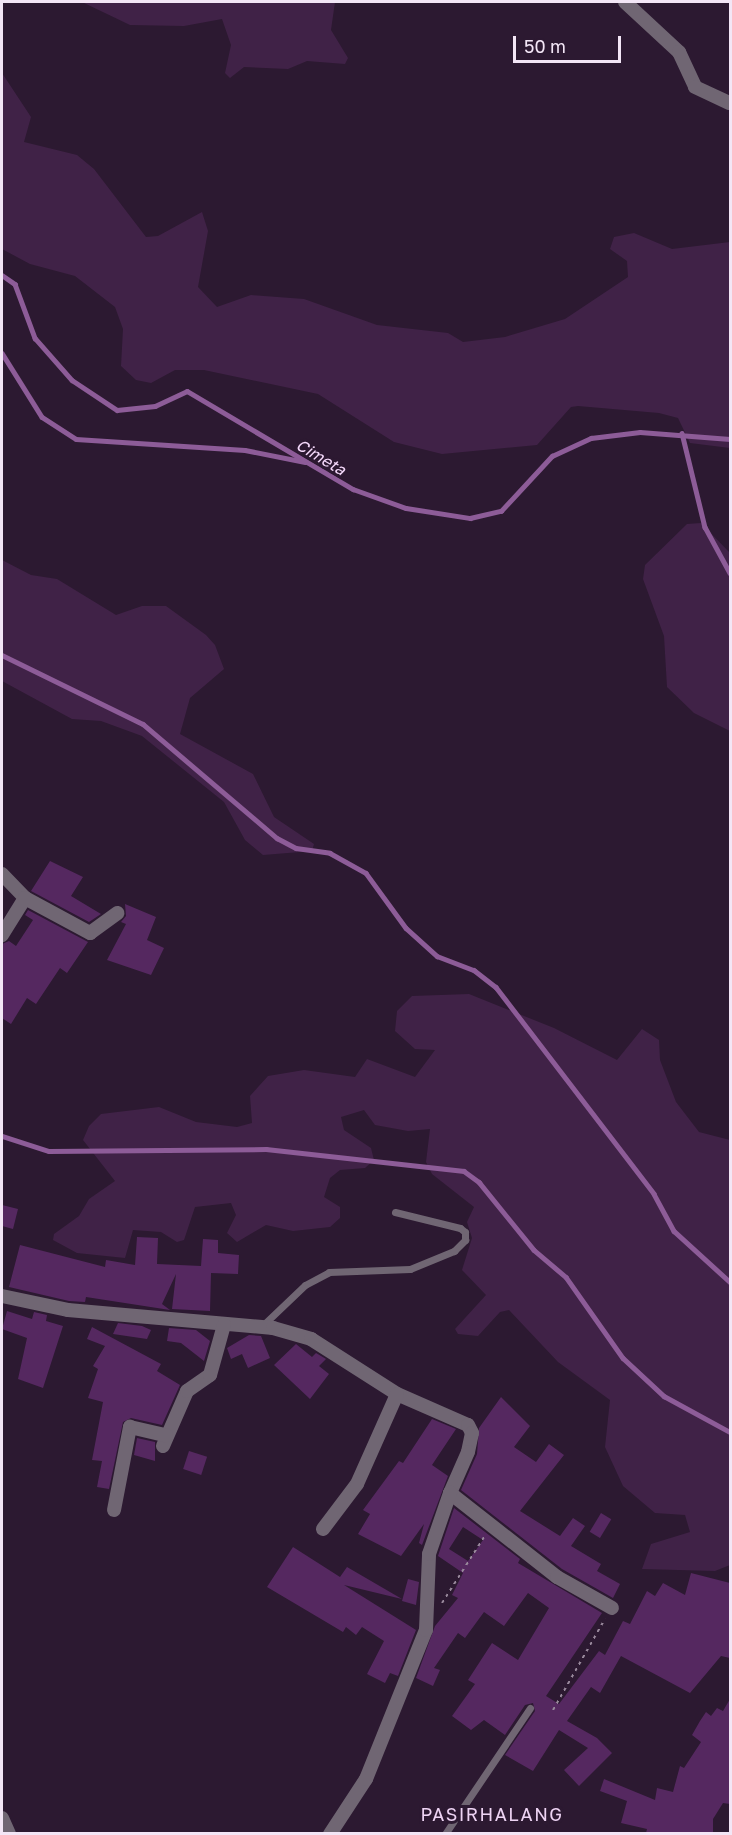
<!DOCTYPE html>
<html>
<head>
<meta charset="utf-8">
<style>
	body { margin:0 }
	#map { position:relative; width:732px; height:1835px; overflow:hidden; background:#2c1931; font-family:"Golos Text",sans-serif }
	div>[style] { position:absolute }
	.green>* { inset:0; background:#402247 }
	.stream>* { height:4.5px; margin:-2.25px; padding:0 2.25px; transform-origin:2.25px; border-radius:2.25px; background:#8d5c98 }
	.building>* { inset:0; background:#552860; transform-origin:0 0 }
	.path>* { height:2px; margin-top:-1px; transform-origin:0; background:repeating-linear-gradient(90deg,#99899c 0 3px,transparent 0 7.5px) }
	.service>* { height:7px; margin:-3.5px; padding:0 3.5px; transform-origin:3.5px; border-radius:3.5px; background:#706673 }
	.minor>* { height:14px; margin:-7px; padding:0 7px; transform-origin:7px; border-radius:7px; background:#706673 }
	span { translate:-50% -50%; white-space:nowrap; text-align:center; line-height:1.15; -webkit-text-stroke:6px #2c1931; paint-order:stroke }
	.water-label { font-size:16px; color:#f5d9fb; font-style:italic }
	.quarter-label { font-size:18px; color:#eed4f4; letter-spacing:1.5px }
	.frame { position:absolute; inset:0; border:3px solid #f3e6f6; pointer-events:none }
	.scale { position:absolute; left:513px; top:36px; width:108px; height:27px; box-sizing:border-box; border:3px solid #f3e6f6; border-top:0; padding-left:8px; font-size:18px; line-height:21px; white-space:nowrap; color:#f3e6f6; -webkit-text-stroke:4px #2c1931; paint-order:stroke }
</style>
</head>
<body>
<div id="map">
	<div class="green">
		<i style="clip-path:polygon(82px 2px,335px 2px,331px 30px,348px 58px,345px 64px,307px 61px,288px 69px,244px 67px,230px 78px,225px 73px,231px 45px,222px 19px,184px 26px,130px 25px)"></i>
		<i style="clip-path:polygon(2px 73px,31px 117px,24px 142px,77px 155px,94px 169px,146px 237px,158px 236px,202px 212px,208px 231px,198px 287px,217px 307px,251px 295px,304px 299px,377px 325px,448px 333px,463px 342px,505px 337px,565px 319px,628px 277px,627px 261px,610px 249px,614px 237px,634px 233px,672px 249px,730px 242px,730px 448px,690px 443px,678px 418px,659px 413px,578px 406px,571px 407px,537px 445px,442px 454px,394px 442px,318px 394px,204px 370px,175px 370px,151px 383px,136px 380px,121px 366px,123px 329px,115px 307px,75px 276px,30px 264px,2px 249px)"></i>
		<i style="clip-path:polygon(701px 523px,730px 553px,730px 731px,694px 713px,667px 687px,664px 636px,643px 579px,645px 565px,687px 524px)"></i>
		<i style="clip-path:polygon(2px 560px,31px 575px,57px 579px,116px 615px,142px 606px,166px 606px,206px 635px,215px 645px,224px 669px,190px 698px,180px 734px,253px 774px,274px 817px,314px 844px,312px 851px,263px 855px,245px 840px,224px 802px,142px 736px,101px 721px,72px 719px,2px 681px)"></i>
		<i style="clip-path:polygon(469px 994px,554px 1028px,617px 1060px,642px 1029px,659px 1040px,660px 1060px,676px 1102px,699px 1132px,730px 1140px,730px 1565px,715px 1571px,642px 1569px,651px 1544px,690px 1532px,685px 1515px,655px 1513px,623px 1486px,605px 1447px,610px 1400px,558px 1362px,509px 1310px,500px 1312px,478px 1336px,458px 1334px,455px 1329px,486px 1295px,462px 1270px,472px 1238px,467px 1222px,474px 1207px,432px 1174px,426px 1162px,430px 1129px,408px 1131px,375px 1125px,364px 1110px,341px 1117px,344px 1130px,371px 1148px,374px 1160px,365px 1168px,340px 1170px,330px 1178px,324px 1197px,340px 1207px,340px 1218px,330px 1227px,293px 1231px,266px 1225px,237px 1242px,227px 1233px,236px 1215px,231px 1203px,195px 1207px,184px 1240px,177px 1242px,161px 1232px,133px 1230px,125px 1258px,77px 1253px,53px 1240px,54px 1234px,79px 1216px,89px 1199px,115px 1181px,83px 1140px,89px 1126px,101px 1114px,159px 1107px,196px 1122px,237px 1127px,252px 1123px,250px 1096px,268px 1076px,304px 1070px,355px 1077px,367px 1059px,415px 1077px,435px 1050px,415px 1049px,395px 1031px,397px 1011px,412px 996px)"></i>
	</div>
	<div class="stream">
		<i style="left:2px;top:275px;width:16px;rotate:35deg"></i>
		<i style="left:15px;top:284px;width:58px;rotate:69.7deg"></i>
		<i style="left:35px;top:338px;width:56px;rotate:48.6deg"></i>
		<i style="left:72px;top:380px;width:54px;rotate:33.7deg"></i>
		<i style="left:117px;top:410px;width:38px;rotate:-6deg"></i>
		<i style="left:155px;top:406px;width:35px;rotate:-25deg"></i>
		<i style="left:187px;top:391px;width:193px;rotate:30.6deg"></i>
		<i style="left:353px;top:489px;width:56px;rotate:19.7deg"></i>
		<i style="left:406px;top:508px;width:65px;rotate:8.9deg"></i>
		<i style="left:470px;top:518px;width:32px;rotate:-13deg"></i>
		<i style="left:501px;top:511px;width:75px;rotate:-47.2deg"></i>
		<i style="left:552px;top:456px;width:43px;rotate:-24.8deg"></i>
		<i style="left:591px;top:438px;width:49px;rotate:-7deg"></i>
		<i style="left:640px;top:432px;width:90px;rotate:4.4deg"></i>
		<i style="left:2px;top:353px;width:75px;rotate:58deg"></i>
		<i style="left:42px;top:417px;width:40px;rotate:32.9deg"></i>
		<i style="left:76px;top:439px;width:169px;rotate:3.7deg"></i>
		<i style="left:245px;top:450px;width:61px;rotate:11.3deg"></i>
		<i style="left:682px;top:433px;width:97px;rotate:76.3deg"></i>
		<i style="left:705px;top:527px;width:52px;rotate:61.5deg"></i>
		<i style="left:2px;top:655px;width:157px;rotate:26.1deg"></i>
		<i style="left:143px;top:724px;width:176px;rotate:40.4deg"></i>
		<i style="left:277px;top:838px;width:21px;rotate:28deg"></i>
		<i style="left:296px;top:848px;width:34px;rotate:8deg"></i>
		<i style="left:330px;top:853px;width:41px;rotate:29.1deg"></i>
		<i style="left:366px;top:873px;width:68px;rotate:54deg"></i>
		<i style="left:406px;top:928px;width:42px;rotate:42.1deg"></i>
		<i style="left:437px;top:956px;width:40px;rotate:21deg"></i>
		<i style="left:474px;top:970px;width:28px;rotate:38deg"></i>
		<i style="left:496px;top:987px;width:260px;rotate:52.6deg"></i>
		<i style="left:654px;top:1194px;width:42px;rotate:61.6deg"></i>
		<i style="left:674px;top:1231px;width:76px;rotate:42.3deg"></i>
		<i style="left:2px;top:1136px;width:49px;rotate:17.7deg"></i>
		<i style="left:49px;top:1151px;width:217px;rotate:-0.5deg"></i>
		<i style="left:266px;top:1149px;width:199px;rotate:6.3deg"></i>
		<i style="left:464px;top:1171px;width:19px;rotate:36deg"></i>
		<i style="left:479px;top:1182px;width:87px;rotate:51deg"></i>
		<i style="left:534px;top:1250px;width:42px;rotate:40.2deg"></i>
		<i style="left:566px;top:1277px;width:99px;rotate:54.9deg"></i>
		<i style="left:623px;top:1358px;width:56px;rotate:42.8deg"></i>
		<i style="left:664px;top:1396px;width:75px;rotate:28.6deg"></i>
	</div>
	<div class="building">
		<i style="clip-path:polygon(50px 861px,83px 877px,71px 896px,101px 914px,89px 922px,31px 891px)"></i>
		<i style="clip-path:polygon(125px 904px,156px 917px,147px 940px,164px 948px,151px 975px,107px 960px,126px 924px,121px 922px,126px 916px)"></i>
		<i style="clip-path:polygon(28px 910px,88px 942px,67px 973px,60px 968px,36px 1004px,27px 998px,11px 1024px,2px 1018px,2px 944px,9px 941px,16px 946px,33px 920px,25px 915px)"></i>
		<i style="clip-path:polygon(2px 1205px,18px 1209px,13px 1229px,2px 1226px)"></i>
		<i style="clip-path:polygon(137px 1237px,158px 1238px,157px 1264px,201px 1266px,203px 1239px,218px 1240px,218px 1253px,239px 1255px,238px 1274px,211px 1273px,210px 1311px,172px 1309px,176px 1274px,162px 1304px,170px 1310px,86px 1297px,85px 1302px,69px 1301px,9px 1287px,20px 1245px,105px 1267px,106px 1260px,135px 1265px)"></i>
		<i style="clip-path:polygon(7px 1311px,32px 1319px,34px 1312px,47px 1315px,46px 1321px,63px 1326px,43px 1388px,18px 1379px,27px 1338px,2px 1329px)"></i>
		<i style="clip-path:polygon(118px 1323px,142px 1326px,151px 1330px,147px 1339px,113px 1334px)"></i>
		<i style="clip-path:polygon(92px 1327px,161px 1364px,157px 1371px,180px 1385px,162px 1425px,131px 1418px,123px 1422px,109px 1489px,97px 1487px,102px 1461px,92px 1460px,103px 1402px,88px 1398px,98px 1369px,93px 1366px,105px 1346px,87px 1339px)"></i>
		<i style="clip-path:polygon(169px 1328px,196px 1330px,210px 1341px,204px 1361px,181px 1343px,167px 1341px)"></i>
		<i style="clip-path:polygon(249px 1335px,261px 1336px,270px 1358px,248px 1368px,242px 1354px,231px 1359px,227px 1348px)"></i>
		<i style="clip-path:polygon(296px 1344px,312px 1357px,316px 1353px,326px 1359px,319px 1366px,329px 1374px,310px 1399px,274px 1365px)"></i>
		<i style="clip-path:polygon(501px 1397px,530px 1426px,514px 1447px,536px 1462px,549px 1444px,564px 1455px,520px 1511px,560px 1536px,573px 1518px,585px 1526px,571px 1546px,601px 1564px,597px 1571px,620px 1584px,613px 1598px,562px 1569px,461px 1490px,477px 1454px,479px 1428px)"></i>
		<i style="clip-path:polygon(432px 1419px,456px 1429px,432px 1465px,448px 1476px,422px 1545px,419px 1543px,424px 1524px,401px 1556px,358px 1534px,370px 1514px,363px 1510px,399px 1461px,403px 1463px)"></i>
		<i style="clip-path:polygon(137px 1438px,155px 1442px,155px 1461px,134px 1455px)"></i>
		<i style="left:189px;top:1451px;width:19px;height:19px;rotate:18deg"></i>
		<i style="clip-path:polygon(evenodd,454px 1508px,520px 1559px,518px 1563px,602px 1613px,546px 1696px,559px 1704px,599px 1651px,605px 1655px,623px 1621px,630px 1624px,647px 1591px,655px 1596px,663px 1583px,685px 1595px,691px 1573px,730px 1583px,730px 1658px,721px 1656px,690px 1693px,621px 1656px,600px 1693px,591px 1687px,567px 1721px,597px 1738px,612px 1753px,579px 1786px,564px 1770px,588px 1748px,559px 1730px,533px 1771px,505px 1755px,535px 1711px,533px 1703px,525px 1705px,505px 1735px,484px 1720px,471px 1730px,452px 1716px,475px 1684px,468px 1680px,492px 1643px,518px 1660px,549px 1608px,528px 1593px,504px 1626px,484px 1612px,465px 1638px,458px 1633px,434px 1668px,440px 1670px,433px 1686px,416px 1678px,435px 1626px,458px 1598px,452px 1595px,463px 1573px,438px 1556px,454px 1508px,463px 1527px,483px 1540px,468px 1561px,449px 1549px,463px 1527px)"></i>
		<i style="left:601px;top:1513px;width:12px;height:22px;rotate:31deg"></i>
		<i style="clip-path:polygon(293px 1547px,340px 1577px,347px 1567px,402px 1599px,344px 1585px,416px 1630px,398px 1676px,390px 1673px,385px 1683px,367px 1674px,384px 1641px,362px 1627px,356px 1635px,346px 1627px,343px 1632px,267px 1587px)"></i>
		<i style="clip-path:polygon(408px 1579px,419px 1582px,416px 1605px,402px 1601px)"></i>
		<i style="clip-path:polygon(730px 1699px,730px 1804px,723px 1803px,713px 1819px,713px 1833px,646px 1833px,647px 1829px,621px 1823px,627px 1801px,600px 1791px,604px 1779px,655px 1800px,657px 1788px,673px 1792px,680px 1766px,684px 1768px,701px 1742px,692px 1735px,700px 1721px,706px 1712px,711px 1716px,717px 1708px,723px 1711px)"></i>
	</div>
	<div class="path">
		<i style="left:442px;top:1603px;width:78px;rotate:-57.5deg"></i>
		<i style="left:553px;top:1710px;width:105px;rotate:-60.3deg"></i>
	</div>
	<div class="service">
		<i style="left:262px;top:1326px;width:59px;rotate:-43.6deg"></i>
		<i style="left:305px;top:1285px;width:27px;rotate:-28deg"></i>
		<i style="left:329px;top:1272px;width:81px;rotate:-2.1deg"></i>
		<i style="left:410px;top:1269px;width:48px;rotate:-22.2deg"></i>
		<i style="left:454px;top:1251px;width:16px;rotate:-45deg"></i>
		<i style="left:465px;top:1240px;width:8px;rotate:-90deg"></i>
		<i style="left:465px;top:1232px;width:6px;rotate:-141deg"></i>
		<i style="left:460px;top:1228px;width:67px;rotate:-166.2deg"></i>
		<i style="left:445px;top:1834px;width:152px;rotate:-56deg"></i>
	</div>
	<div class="minor">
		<i style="left:625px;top:2px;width:74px;rotate:42.8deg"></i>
		<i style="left:679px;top:52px;width:38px;rotate:65deg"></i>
		<i style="left:695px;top:87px;width:38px;rotate:25deg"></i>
		<i style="left:2px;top:874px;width:33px;rotate:46deg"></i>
		<i style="left:25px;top:898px;width:44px;rotate:121.9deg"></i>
		<i style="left:25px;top:898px;width:74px;rotate:28.3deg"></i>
		<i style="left:90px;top:933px;width:34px;rotate:-36deg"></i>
		<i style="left:2px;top:1296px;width:67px;rotate:12deg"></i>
		<i style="left:68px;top:1310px;width:206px;rotate:5deg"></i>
		<i style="left:273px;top:1328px;width:40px;rotate:16deg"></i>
		<i style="left:311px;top:1339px;width:102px;rotate:32.6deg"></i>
		<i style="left:397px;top:1394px;width:77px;rotate:23.6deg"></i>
		<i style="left:468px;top:1425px;width:9px;rotate:63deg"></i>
		<i style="left:472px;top:1433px;width:19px;rotate:102deg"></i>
		<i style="left:468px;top:1452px;width:45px;rotate:113.7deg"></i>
		<i style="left:450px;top:1493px;width:136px;rotate:38.1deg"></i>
		<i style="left:557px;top:1577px;width:63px;rotate:29.4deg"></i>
		<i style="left:163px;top:1446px;width:60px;rotate:-66.4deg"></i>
		<i style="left:187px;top:1391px;width:28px;rotate:-35deg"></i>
		<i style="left:210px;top:1375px;width:52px;rotate:-74.4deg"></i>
		<i style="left:114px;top:1510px;width:85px;rotate:-79.1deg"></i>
		<i style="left:130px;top:1427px;width:37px;rotate:13deg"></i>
		<i style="left:323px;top:1529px;width:56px;rotate:-52.9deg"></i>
		<i style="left:357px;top:1484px;width:98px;rotate:-66deg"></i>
		<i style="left:2px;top:1818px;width:17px;rotate:66deg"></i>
		<i style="left:330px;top:1834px;width:66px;rotate:-56.8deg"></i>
		<i style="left:366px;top:1779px;width:161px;rotate:-68.1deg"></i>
		<i style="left:426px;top:1630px;width:76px;rotate:-87.7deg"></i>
		<i style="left:429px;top:1554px;width:65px;rotate:-71deg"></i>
	</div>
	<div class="water-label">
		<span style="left:321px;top:457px;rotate:31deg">Cimeta</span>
	</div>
	<div class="quarter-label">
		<span style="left:492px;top:1814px">PASIRHALANG</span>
	</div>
	<div class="frame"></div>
	<div class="scale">50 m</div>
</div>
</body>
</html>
